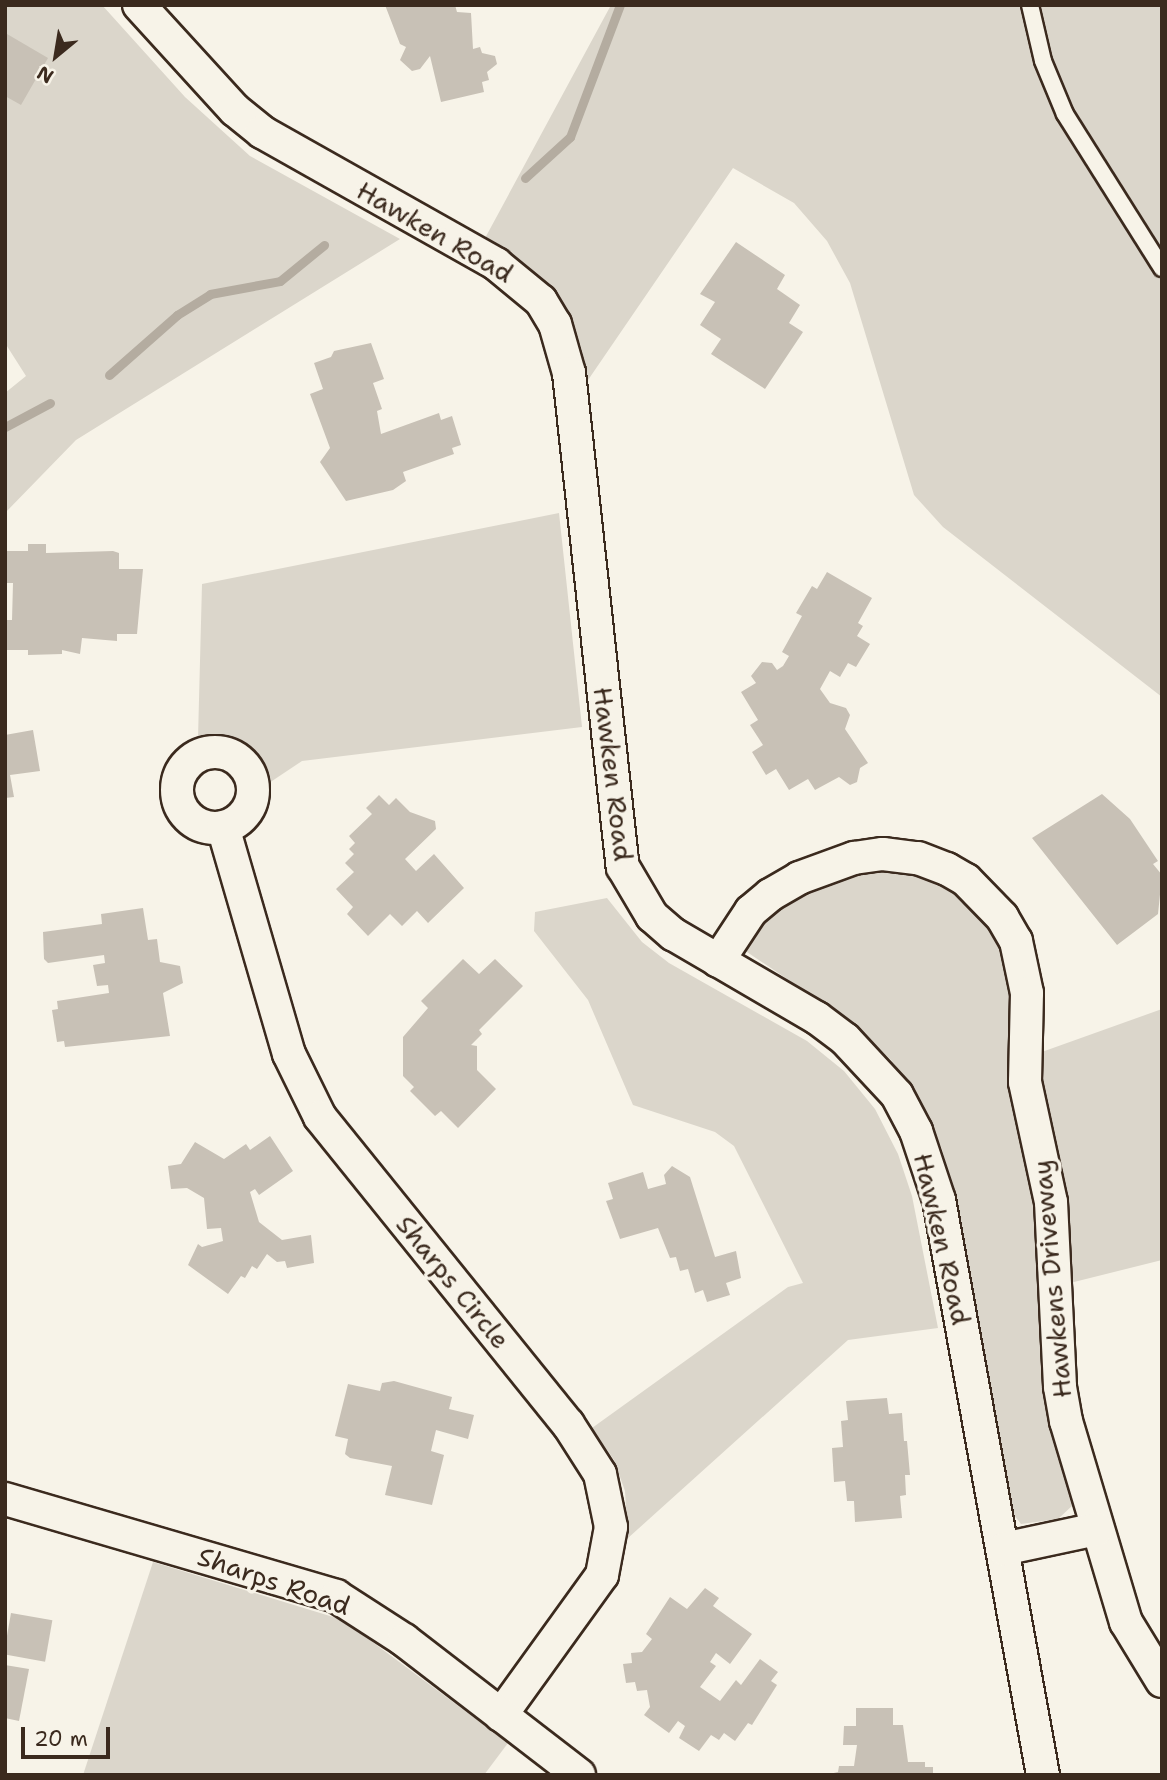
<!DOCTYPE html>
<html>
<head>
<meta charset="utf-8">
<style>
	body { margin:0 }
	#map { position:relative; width:1167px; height:1780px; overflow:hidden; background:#f7f3e8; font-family:"Shantell Sans",sans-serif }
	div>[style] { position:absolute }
	.green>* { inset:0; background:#dbd6cb }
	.stream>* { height:9px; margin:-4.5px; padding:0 4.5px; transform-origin:4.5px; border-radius:4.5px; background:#b4aca0 }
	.building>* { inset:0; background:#c8c1b6; transform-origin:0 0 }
	.roads { filter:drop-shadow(2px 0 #3b2a1e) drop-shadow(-2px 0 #3b2a1e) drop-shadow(0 2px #3b2a1e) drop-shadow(0 -2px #3b2a1e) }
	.service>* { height:16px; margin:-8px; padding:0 8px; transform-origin:8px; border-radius:8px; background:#f7f3e8 }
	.minor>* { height:32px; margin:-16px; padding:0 16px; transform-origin:16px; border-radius:16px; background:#f7f3e8 }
	.minor>.ring { margin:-16px; padding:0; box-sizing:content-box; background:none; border:32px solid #f7f3e8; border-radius:50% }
	span { translate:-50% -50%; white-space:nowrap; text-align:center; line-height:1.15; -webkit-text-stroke:7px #f7f3e8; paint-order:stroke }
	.street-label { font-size:26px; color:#3b2a1e }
	.frame { position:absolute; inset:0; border:7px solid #3b2a1e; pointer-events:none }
	.north { position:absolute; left:21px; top:21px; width:70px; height:70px; -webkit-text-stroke:5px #f7f3e8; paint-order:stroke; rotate:210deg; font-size:19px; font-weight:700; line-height:28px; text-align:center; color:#3b2a1e }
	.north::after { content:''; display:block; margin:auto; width:24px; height:32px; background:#3b2a1e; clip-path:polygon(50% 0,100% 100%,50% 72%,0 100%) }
	.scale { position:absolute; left:21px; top:1727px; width:89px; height:32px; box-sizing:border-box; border:4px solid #3b2a1e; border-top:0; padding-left:9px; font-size:21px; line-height:24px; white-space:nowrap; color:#3b2a1e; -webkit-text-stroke:5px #f7f3e8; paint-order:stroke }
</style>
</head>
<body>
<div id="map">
	<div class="green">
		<i style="clip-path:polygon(5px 5px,102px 5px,185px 97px,250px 156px,400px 239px,76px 440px,5px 513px,5px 393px,26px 376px,5px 343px)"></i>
		<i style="clip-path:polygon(611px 5px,1162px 5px,1162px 697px,943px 527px,914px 495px,850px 283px,827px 241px,794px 203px,733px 168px,586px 383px,582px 350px,569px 313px,549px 285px,524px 263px,484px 240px)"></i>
		<i style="clip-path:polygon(559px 513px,582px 727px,302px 761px,269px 783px,261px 763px,246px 748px,224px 736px,198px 738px,202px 584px)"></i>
		<i style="clip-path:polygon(892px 868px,925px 872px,956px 889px,998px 934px,1010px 966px,1072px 1485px,1073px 1505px,1058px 1519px,1021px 1524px,1014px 1515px,954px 1194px,942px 1149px,919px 1099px,891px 1060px,854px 1024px,744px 950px,748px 938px,768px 915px,792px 898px,827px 880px)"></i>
		<i style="clip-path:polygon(607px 898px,642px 942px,669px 963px,807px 1041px,844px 1071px,875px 1109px,898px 1154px,912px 1196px,938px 1328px,848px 1340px,628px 1538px,625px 1491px,614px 1460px,592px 1428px,788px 1287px,803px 1283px,734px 1146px,715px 1132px,633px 1105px,588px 1000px,534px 931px,535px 912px)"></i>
		<i style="clip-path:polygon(1162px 1009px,1162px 1260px,1070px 1283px,1039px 1053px)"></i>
		<i style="clip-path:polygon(153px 1562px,343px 1620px,508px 1743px,484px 1775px,83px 1775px)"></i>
	</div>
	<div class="stream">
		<i style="left:525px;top:178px;width:61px;rotate:-42.3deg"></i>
		<i style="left:570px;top:137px;width:141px;rotate:-69.3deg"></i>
		<i style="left:109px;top:375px;width:91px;rotate:-41.4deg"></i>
		<i style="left:177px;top:315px;width:39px;rotate:-32deg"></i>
		<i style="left:210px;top:294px;width:71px;rotate:-10.5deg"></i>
		<i style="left:280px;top:281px;width:57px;rotate:-39.3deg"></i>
		<i style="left:5px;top:427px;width:51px;rotate:-28.1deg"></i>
	</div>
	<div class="building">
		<i style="clip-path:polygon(385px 5px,455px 5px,457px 12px,471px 13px,473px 49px,480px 47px,482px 53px,495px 56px,497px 64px,487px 72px,489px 80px,482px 82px,484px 92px,441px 102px,430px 56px,420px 69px,412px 71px,400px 60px,406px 47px,400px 44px)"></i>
		<i style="clip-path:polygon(7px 34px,48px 58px,21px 105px,5px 96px)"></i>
		<i style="clip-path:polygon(736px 242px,785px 275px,777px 289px,800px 305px,789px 323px,803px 332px,765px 389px,711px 354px,721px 339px,700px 325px,715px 302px,700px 294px)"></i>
		<i style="clip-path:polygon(371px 343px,384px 379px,373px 383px,382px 409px,377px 411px,381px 434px,439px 413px,441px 420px,452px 416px,461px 445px,452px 448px,454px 454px,403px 472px,406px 481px,393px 490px,346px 501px,320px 462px,330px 448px,310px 394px,323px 389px,314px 363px,331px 357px,334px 351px)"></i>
		<i style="clip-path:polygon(28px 544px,46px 544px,46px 553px,113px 551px,119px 553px,119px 569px,143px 569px,137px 634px,117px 634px,117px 641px,82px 638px,80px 654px,62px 650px,62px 654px,28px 655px,28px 650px,5px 650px,5px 620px,12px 620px,13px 583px,5px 583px,5px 551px,28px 551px)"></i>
		<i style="clip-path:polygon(827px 572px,872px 598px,858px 623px,863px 626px,857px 636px,870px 644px,856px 667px,848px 663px,840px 677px,830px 671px,820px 689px,830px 703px,846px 708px,850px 715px,845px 729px,868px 763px,860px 768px,857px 782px,850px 785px,839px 777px,815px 790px,808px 779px,789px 790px,776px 769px,766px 775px,752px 752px,763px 745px,750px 725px,758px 720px,741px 692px,756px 683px,751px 676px,762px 662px,772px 663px,777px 670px,783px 666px,789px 656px,782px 652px,802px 616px,796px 613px,812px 586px,817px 589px)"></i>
		<i style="clip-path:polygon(33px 730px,40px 771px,10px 775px,14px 797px,5px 798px,5px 735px)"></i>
		<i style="clip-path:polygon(1102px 794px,1130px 819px,1158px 861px,1153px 864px,1162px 875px,1158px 914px,1117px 945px,1032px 838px)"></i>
		<i style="clip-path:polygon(379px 795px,389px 805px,396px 798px,410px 812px,435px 821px,436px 829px,405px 859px,416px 871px,434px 854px,464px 888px,428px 923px,417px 911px,402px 926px,390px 914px,368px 936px,347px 914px,353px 907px,336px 889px,354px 872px,345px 863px,354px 854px,349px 849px,355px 843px,349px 836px,372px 814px,366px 808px)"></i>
		<i style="clip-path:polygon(143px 908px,148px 940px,157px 939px,160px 962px,180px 966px,183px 983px,163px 993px,170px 1036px,65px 1047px,64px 1041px,57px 1042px,52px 1010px,58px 1009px,57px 1001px,109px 993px,108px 985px,97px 986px,93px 965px,105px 963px,104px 955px,48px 963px,44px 959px,43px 932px,102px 924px,101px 914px)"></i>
		<i style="clip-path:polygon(463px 959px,479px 974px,495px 959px,523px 986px,479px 1030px,482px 1034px,471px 1045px,477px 1046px,477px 1070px,496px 1089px,458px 1128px,441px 1111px,435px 1116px,410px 1091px,414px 1087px,403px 1076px,403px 1037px,428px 1008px,421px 1001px)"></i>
		<i style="clip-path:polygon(270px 1136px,293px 1171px,259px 1195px,255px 1189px,250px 1192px,259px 1222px,282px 1240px,311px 1235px,314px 1263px,287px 1268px,285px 1261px,277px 1262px,267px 1254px,257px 1269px,252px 1266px,245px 1278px,241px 1276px,228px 1294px,188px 1265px,198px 1244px,202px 1247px,223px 1241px,221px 1228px,207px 1229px,204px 1198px,187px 1188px,171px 1189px,168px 1166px,181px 1164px,195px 1142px,224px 1159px,246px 1144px,250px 1150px)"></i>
		<i style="clip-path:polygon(672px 1166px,690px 1177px,715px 1257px,736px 1251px,741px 1278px,726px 1283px,730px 1295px,707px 1302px,703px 1290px,695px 1293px,688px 1269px,680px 1271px,676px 1257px,670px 1258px,658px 1228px,620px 1239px,606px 1201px,613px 1199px,608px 1183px,643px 1172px,648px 1189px,666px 1184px,664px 1175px)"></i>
		<i style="clip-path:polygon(394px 1381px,452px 1397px,449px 1409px,474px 1415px,468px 1439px,436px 1430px,431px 1451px,444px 1455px,432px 1505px,385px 1495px,392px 1466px,350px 1458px,345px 1454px,348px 1439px,335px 1436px,348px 1384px,380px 1391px,382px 1383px)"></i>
		<i style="clip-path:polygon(887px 1398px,889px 1414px,902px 1413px,904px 1441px,907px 1441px,910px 1475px,905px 1475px,906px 1495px,900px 1496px,902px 1518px,855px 1522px,854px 1501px,847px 1501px,845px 1481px,834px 1482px,832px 1448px,843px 1447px,841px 1421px,848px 1420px,846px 1401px)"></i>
		<i style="clip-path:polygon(705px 1588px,719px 1598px,713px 1606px,752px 1634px,730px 1664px,716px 1653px,710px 1662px,716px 1666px,700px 1687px,720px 1701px,736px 1680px,741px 1685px,760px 1659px,778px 1672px,771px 1681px,777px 1685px,752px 1725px,748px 1723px,735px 1741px,724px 1733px,719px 1740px,711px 1735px,699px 1751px,679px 1738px,685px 1726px,678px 1721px,669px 1733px,644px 1715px,650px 1707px,647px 1690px,637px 1691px,635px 1682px,626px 1683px,623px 1664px,632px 1663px,631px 1653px,642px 1652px,652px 1639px,646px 1634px,670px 1597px,687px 1609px)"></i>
		<i style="left:11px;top:1613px;width:42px;height:42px;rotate:10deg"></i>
		<i style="clip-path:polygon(5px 1665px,29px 1669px,19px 1721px,5px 1718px)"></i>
		<i style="clip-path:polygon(856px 1708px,893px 1708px,893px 1725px,903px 1725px,908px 1762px,925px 1762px,925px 1767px,933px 1767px,933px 1775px,825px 1775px,838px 1772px,839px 1766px,854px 1766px,857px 1745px,843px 1745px,844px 1726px,856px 1726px)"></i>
	</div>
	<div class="roads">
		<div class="service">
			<i style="left:1030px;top:5px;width:57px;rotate:76.9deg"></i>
			<i style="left:1043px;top:61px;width:57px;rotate:67.5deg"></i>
			<i style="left:1065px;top:114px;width:182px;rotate:57.8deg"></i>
		</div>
		<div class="minor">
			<i style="left:139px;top:5px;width:142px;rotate:47.6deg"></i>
			<i style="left:235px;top:110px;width:35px;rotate:39deg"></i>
			<i style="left:262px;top:132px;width:269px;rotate:29.4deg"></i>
			<i style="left:496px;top:264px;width:58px;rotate:39.4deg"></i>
			<i style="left:541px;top:301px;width:27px;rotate:59deg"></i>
			<i style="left:555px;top:324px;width:51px;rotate:74.1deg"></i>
			<i style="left:569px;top:373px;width:497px;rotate:83.8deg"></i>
			<i style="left:623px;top:867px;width:57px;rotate:59.4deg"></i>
			<i style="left:652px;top:916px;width:28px;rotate:41deg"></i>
			<i style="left:673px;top:934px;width:167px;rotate:30.3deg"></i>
			<i style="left:817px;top:1018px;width:35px;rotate:37deg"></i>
			<i style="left:845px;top:1039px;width:76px;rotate:47.1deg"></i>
			<i style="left:897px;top:1095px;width:41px;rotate:62.2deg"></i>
			<i style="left:916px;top:1131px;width:73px;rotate:71.6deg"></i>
			<i style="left:939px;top:1200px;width:584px;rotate:79.75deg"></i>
			<i class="ring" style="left:177px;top:752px;width:44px;height:44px"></i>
			<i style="left:223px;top:827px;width:236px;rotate:73.8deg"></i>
			<i style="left:289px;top:1054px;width:70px;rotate:63.8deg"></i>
			<i style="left:320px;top:1117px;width:395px;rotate:51.1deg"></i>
			<i style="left:568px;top:1424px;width:59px;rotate:57.4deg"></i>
			<i style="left:600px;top:1474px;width:54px;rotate:78.3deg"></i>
			<i style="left:611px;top:1527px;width:49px;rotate:100.6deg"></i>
			<i style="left:602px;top:1575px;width:173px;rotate:125.8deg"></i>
			<i style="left:718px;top:961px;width:60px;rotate:-56.6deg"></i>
			<i style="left:751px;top:911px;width:25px;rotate:-40deg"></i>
			<i style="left:770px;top:895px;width:34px;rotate:-30deg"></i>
			<i style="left:799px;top:878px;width:59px;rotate:-20deg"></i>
			<i style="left:854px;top:858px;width:29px;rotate:-8deg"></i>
			<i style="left:883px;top:854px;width:35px;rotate:7deg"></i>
			<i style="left:918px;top:858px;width:31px;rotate:21deg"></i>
			<i style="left:947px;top:869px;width:22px;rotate:30deg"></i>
			<i style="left:966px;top:880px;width:52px;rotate:45.8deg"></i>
			<i style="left:1002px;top:917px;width:28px;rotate:60deg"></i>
			<i style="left:1016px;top:941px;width:53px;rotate:78.1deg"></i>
			<i style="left:1027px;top:993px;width:89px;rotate:91.3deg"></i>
			<i style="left:1025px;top:1082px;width:123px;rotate:77.8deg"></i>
			<i style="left:1051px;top:1202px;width:185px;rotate:87.2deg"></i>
			<i style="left:1060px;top:1387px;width:35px;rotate:80deg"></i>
			<i style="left:1066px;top:1421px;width:210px;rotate:73.4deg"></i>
			<i style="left:1126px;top:1622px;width:69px;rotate:58.6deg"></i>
			<i style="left:5px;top:1499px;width:345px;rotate:16.3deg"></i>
			<i style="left:336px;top:1596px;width:81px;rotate:32.9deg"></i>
			<i style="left:404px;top:1640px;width:221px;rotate:37.6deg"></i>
			<i style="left:1003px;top:1549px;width:96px;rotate:-12deg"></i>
		</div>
	</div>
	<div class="street-label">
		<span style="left:435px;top:232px;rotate:30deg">Hawken Road</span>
		<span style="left:613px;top:774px;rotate:83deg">Hawken Road</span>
		<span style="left:942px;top:1239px;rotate:77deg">Hawken Road</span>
		<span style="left:1052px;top:1279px;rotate:-95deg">Hawkens Driveway</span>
		<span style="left:453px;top:1282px;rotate:51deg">Sharps Circle</span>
		<span style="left:274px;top:1581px;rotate:19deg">Sharps Road</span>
	</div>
	<div class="frame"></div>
	<div class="north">N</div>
	<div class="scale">20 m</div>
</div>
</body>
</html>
